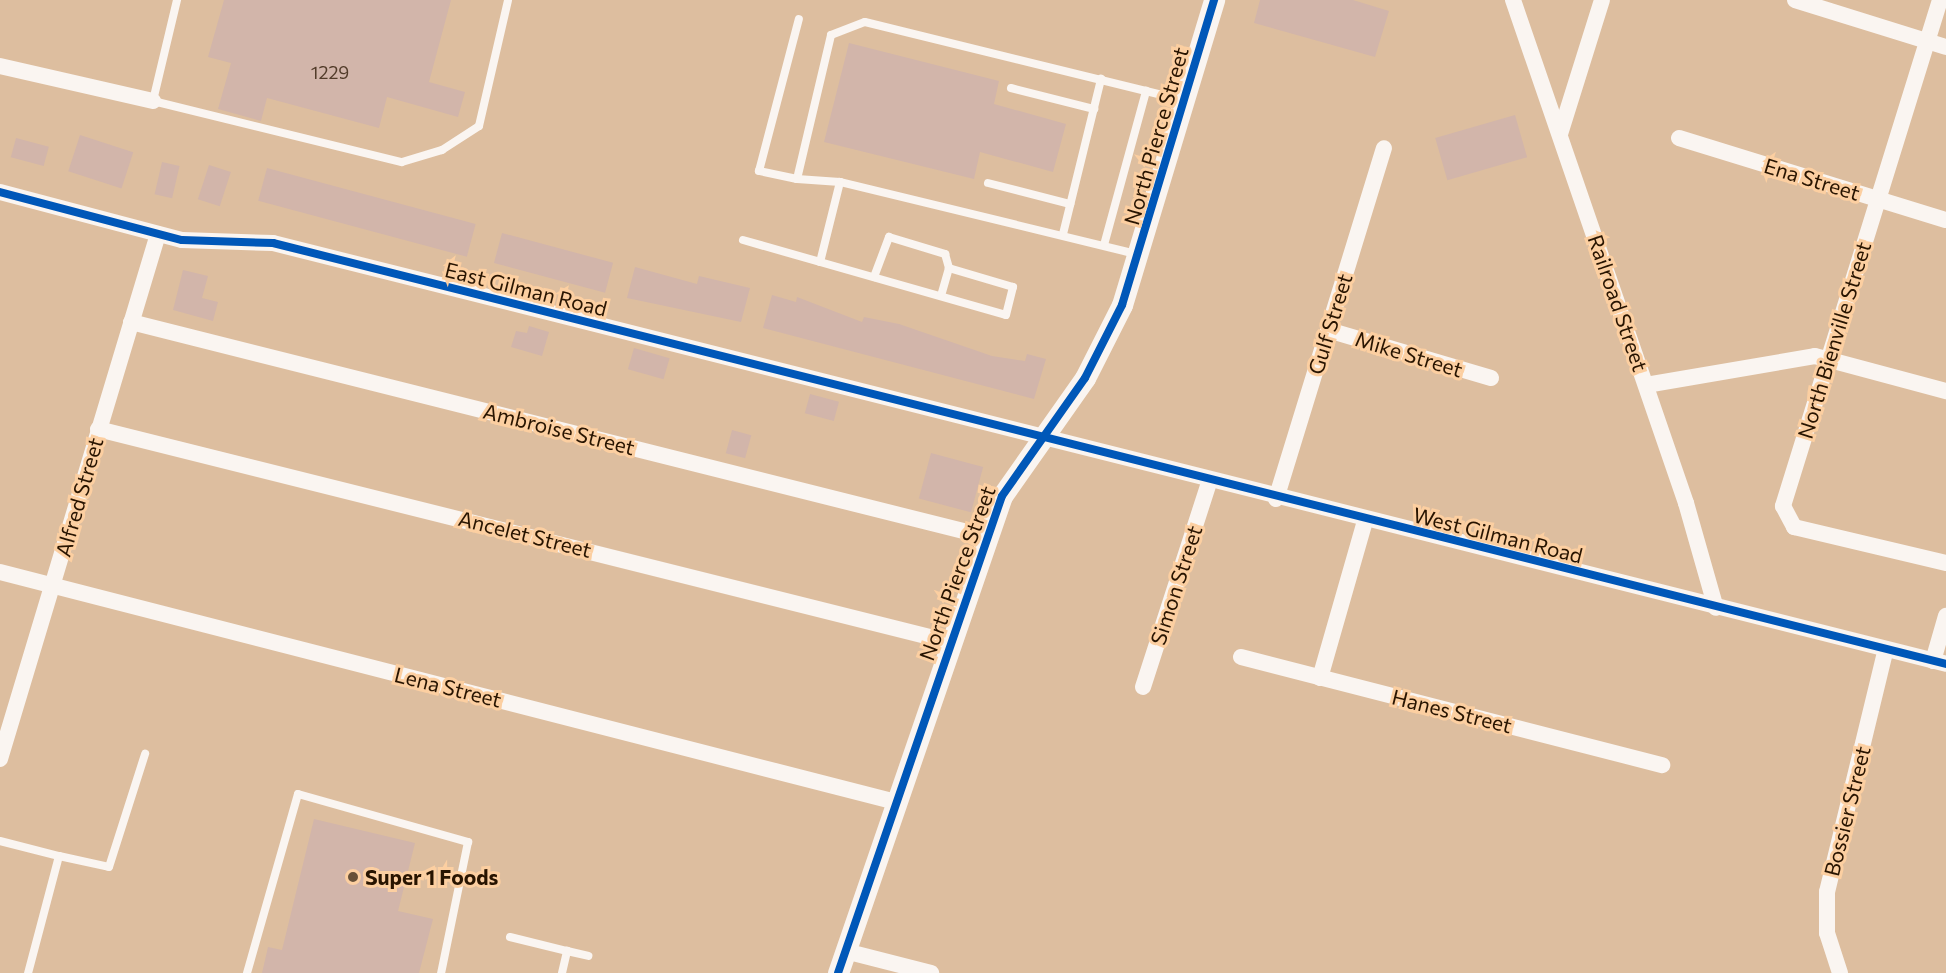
<!DOCTYPE html>
<html>
<head>
<meta charset="utf-8">
<style>
	body { margin:0 }
	#map { position:relative; width:1946px; height:973px; overflow:hidden; background:#ddbe9f; font-family:Commissioner,sans-serif }
	div>[style] { position:absolute }
	.building>* { inset:0; background:#d2b5aa; transform-origin:0 0 }
	.service>* { height:8px; margin:-4px; padding:0 4px; transform-origin:4px; border-radius:4px; background:#faf5f1 }
	.minor>* { height:16px; margin:-8px; padding:0 8px; transform-origin:8px; border-radius:8px; background:#faf5f1 }
	.tertiary>* { height:21px; margin:-10.5px; padding:0 10.5px; transform-origin:10.5px; border-radius:10.5px; background:#faf5f1 }
	.cycleway>* { height:8px; margin:-4px; padding:0 4px; transform-origin:4px; border-radius:4px; background:#0057b8 }
	.dots>* { width:16px; height:16px; translate:-50% -50%; box-sizing:border-box; border:3px solid #fccfa1; border-radius:50% }
	span { translate:-50% -50%; white-space:nowrap; text-align:center; line-height:1.15; -webkit-text-stroke:6px #fccfa1; paint-order:stroke }
	.number-label { font-size:18px; color:#523c2a }
	.number-label span { -webkit-text-stroke-width:0 }
	.street-label { font-size:21px; color:#281400 }
	.poi-label { font-size:21px; color:#281400; font-weight:700 }
	.left { translate:0 -50%; text-align:left }
</style>
</head>
<body>
<div id="map">
	<div class="building">
		<i style="clip-path:polygon(224px 0,451px 0,429px 82px,465px 92px,458px 117px,387px 97px,379px 128px,267px 98px,261px 121px,218px 109px,231px 63px,208px 57px)"></i>
		<i style="clip-path:polygon(1260px 0,1353px 0,1389px 11px,1375px 57px,1254px 23px)"></i>
		<i style="clip-path:polygon(849px 43px,999px 81px,994px 104px,1066px 124px,1053px 172px,980px 152px,974px 179px,824px 142px)"></i>
		<i style="left:1515px;top:115px;width:44px;height:83px;rotate:74deg"></i>
		<i style="left:80px;top:135px;width:56px;height:38px;rotate:18deg"></i>
		<i style="left:16px;top:138px;width:34px;height:20px;rotate:15deg"></i>
		<i style="left:162px;top:162px;width:18px;height:33px;rotate:13deg"></i>
		<i style="left:209px;top:165px;width:23px;height:36px;rotate:18deg"></i>
		<i style="left:267px;top:168px;width:216px;height:34px;rotate:15deg"></i>
		<i style="left:502px;top:233px;width:115px;height:31px;rotate:15deg"></i>
		<i style="clip-path:polygon(635px 267px,697px 284px,699px 276px,750px 288px,741px 322px,627px 298px)"></i>
		<i style="clip-path:polygon(183px 270px,208px 276px,202px 298px,218px 302px,213px 321px,173px 310px)"></i>
		<i style="clip-path:polygon(772px 295px,796px 302px,797px 297px,862px 322px,864px 317px,899px 324px,992px 356px,1025px 361px,1027px 354px,1046px 359px,1034px 399px,763px 328px)"></i>
		<i style="clip-path:polygon(529px 326px,549px 332px,542px 356px,511px 347px,516px 331px,527px 333px)"></i>
		<i style="left:634px;top:348px;width:37px;height:22px;rotate:16deg"></i>
		<i style="left:810px;top:394px;width:30px;height:20px;rotate:15deg"></i>
		<i style="left:732px;top:430px;width:20px;height:24px;rotate:15deg"></i>
		<i style="left:931px;top:453px;width:54px;height:47px;rotate:15deg"></i>
		<i style="clip-path:polygon(314px 819px,415px 843px,398px 911px,433px 919px,419px 973px,262px 973px,268px 947px,282px 950px)"></i>
	</div>
	<div class="service">
		<i style="left:177px;top:0;width:104px;rotate:103.4deg"></i>
		<i style="left:153px;top:101px;width:256px;rotate:13.8deg"></i>
		<i style="left:402px;top:162px;width:42px;rotate:-16.7deg"></i>
		<i style="left:442px;top:150px;width:44px;rotate:-33deg"></i>
		<i style="left:479px;top:126px;width:129px;rotate:-77deg"></i>
		<i style="left:1011px;top:88px;width:86px;rotate:14.2deg"></i>
		<i style="left:797px;top:179px;width:39px;rotate:-168deg"></i>
		<i style="left:759px;top:171px;width:157px;rotate:-75.3deg"></i>
		<i style="left:840px;top:182px;width:82px;rotate:104deg"></i>
		<i style="left:820px;top:262px;width:193px;rotate:15.9deg"></i>
		<i style="left:1006px;top:315px;width:29px;rotate:-76deg"></i>
		<i style="left:1013px;top:287px;width:67px;rotate:-163.5deg"></i>
		<i style="left:949px;top:268px;width:29px;rotate:106deg"></i>
		<i style="left:988px;top:183px;width:85px;rotate:14.4deg"></i>
		<i style="left:1063px;top:234px;width:160px;rotate:-76.2deg"></i>
		<i style="left:743px;top:240px;width:80px;rotate:15.9deg"></i>
		<i style="left:1104px;top:245px;width:160px;rotate:-74.7deg"></i>
		<i style="left:1136px;top:254px;width:305px;rotate:-166.3deg"></i>
		<i style="left:840px;top:182px;width:43px;rotate:-176deg"></i>
		<i style="left:797px;top:179px;width:148px;rotate:-76.7deg"></i>
		<i style="left:831px;top:35px;width:36px;rotate:-21deg"></i>
		<i style="left:865px;top:22px;width:327px;rotate:13.8deg"></i>
		<i style="left:874px;top:277px;width:43px;rotate:-69.4deg"></i>
		<i style="left:889px;top:237px;width:59px;rotate:16.9deg"></i>
		<i style="left:945px;top:254px;width:15px;rotate:74deg"></i>
		<i style="left:0;top:841px;width:61px;rotate:14.3deg"></i>
		<i style="left:59px;top:856px;width:121px;rotate:104.8deg"></i>
		<i style="left:59px;top:856px;width:51px;rotate:12.4deg"></i>
		<i style="left:109px;top:867px;width:119px;rotate:-72.3deg"></i>
		<i style="left:510px;top:937px;width:59px;rotate:13.8deg"></i>
		<i style="left:247px;top:973px;width:186px;rotate:-74.1deg"></i>
		<i style="left:298px;top:794px;width:177px;rotate:15.8deg"></i>
		<i style="left:468px;top:842px;width:134px;rotate:101.6deg"></i>
		<i style="left:562px;top:973px;width:23px;rotate:-77deg"></i>
		<i style="left:567px;top:951px;width:22px;rotate:13deg"></i>
	</div>
	<div class="minor">
		<i style="left:1513px;top:0;width:532px;rotate:71.02deg"></i>
		<i style="left:1686px;top:503px;width:109px;rotate:74.1deg"></i>
		<i style="left:1795px;top:0;width:158px;rotate:17.3deg"></i>
		<i style="left:1940px;top:0;width:530px;rotate:107.24deg"></i>
		<i style="left:1783px;top:506px;width:24px;rotate:62deg"></i>
		<i style="left:1794px;top:527px;width:156px;rotate:13.3deg"></i>
		<i style="left:0;top:66px;width:157px;rotate:12.9deg"></i>
		<i style="left:1560px;top:134px;width:140px;rotate:-72.6deg"></i>
		<i style="left:1679px;top:138px;width:279px;rotate:17.1deg"></i>
		<i style="left:0;top:192px;width:188px;rotate:14.8deg"></i>
		<i style="left:182px;top:240px;width:91px;rotate:1.9deg"></i>
		<i style="left:273px;top:243px;width:1725px;rotate:14.12deg"></i>
		<i style="left:131px;top:322px;width:883px;rotate:14.1deg"></i>
		<i style="left:1328px;top:330px;width:170px;rotate:16.4deg"></i>
		<i style="left:1646px;top:385px;width:171px;rotate:-9.7deg"></i>
		<i style="left:1815px;top:356px;width:136px;rotate:15deg"></i>
		<i style="left:98px;top:429px;width:878px;rotate:14.04deg"></i>
		<i style="left:1276px;top:499px;width:367px;rotate:-72.9deg"></i>
		<i style="left:0;top:572px;width:925px;rotate:14.4deg"></i>
		<i style="left:1241px;top:657px;width:435px;rotate:14.4deg"></i>
		<i style="left:1933px;top:661px;width:47px;rotate:-73.9deg"></i>
		<i style="left:1320px;top:678px;width:163px;rotate:-74deg"></i>
		<i style="left:1143px;top:687px;width:214px;rotate:-72.1deg"></i>
		<i style="left:0;top:759px;width:548px;rotate:-73.25deg"></i>
		<i style="left:845px;top:951px;width:89px;rotate:14.3deg"></i>
		<i style="left:1840px;top:973px;width:42px;rotate:-108deg"></i>
		<i style="left:1827px;top:933px;width:41px;rotate:-90deg"></i>
		<i style="left:1827px;top:892px;width:250px;rotate:-76.4deg"></i>
	</div>
	<div class="tertiary">
		<i style="left:838px;top:973px;width:504px;rotate:-71.03deg"></i>
		<i style="left:1002px;top:496px;width:144px;rotate:-54.9deg"></i>
		<i style="left:1085px;top:378px;width:82px;rotate:-63.1deg"></i>
		<i style="left:1122px;top:305px;width:319px;rotate:-73.2deg"></i>
	</div>
	<div class="cycleway">
		<i style="left:0;top:192px;width:188px;rotate:14.8deg"></i>
		<i style="left:182px;top:240px;width:91px;rotate:1.9deg"></i>
		<i style="left:273px;top:243px;width:1725px;rotate:14.12deg"></i>
		<i style="left:838px;top:973px;width:504px;rotate:-71.03deg"></i>
		<i style="left:1002px;top:496px;width:144px;rotate:-54.9deg"></i>
		<i style="left:1085px;top:378px;width:82px;rotate:-63.1deg"></i>
		<i style="left:1122px;top:305px;width:319px;rotate:-73.2deg"></i>
	</div>
	<div class="dots">
		<i style="left:353px;top:877px;background:#675038"></i>
	</div>
	<div class="number-label">
		<span style="left:330px;top:72px">1229</span>
	</div>
	<div class="street-label">
		<span style="left:1156px;top:136px;rotate:-74deg">North Pierce Street</span>
		<span style="left:1812px;top:179px;rotate:17deg">Ena Street</span>
		<span style="left:526px;top:289px;rotate:14deg">East Gilman Road</span>
		<span style="left:1618px;top:303px;rotate:71deg">Railroad Street</span>
		<span style="left:1330px;top:324px;rotate:-73deg">Gulf Street</span>
		<span style="left:1834px;top:340px;rotate:-73deg">North Bienville Street</span>
		<span style="left:1409px;top:354px;rotate:17deg">Mike Street</span>
		<span style="left:559px;top:429px;rotate:14deg">Ambroise Street</span>
		<span style="left:79px;top:497px;rotate:-74deg">Alfred Street</span>
		<span style="left:525px;top:534px;rotate:14deg">Ancelet Street</span>
		<span style="left:1498px;top:535px;rotate:14deg">West Gilman Road</span>
		<span style="left:957px;top:573px;rotate:-70deg">North Pierce Street</span>
		<span style="left:1176px;top:585px;rotate:-72deg">Simon Street</span>
		<span style="left:448px;top:687px;rotate:14deg">Lena Street</span>
		<span style="left:1452px;top:711px;rotate:14deg">Hanes Street</span>
		<span style="left:1847px;top:811px;rotate:-76deg">Bossier Street</span>
	</div>
	<div class="poi-label">
		<span class="left" style="left:365px;top:877px">Super 1 Foods</span>
	</div>
</div>
</body>
</html>
